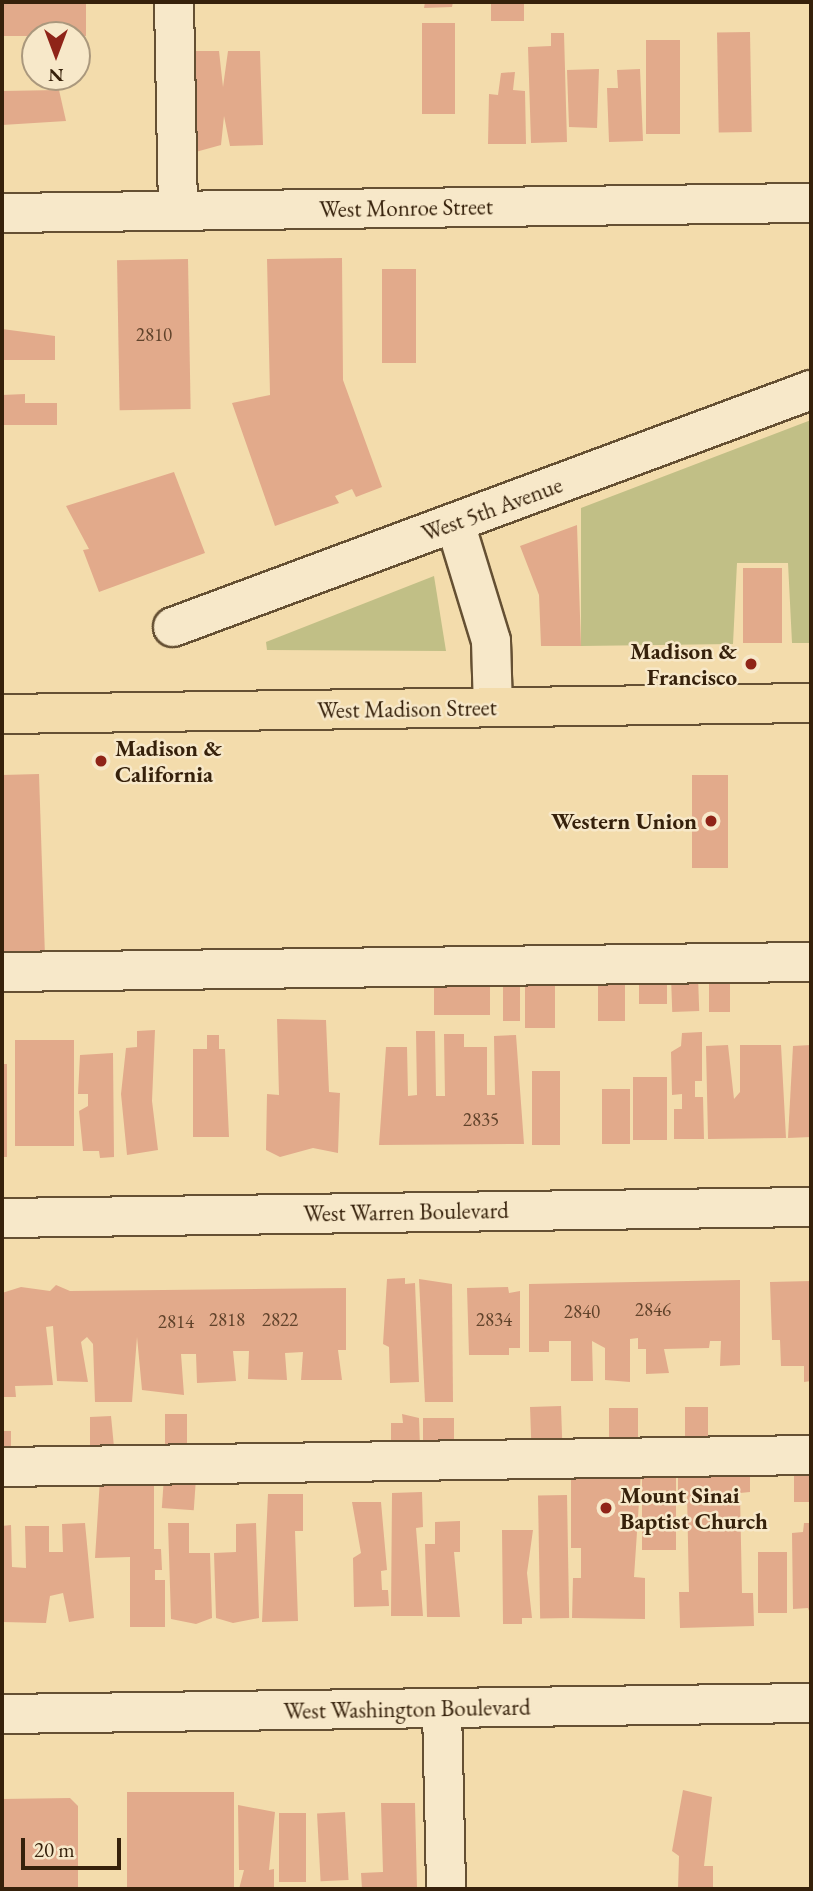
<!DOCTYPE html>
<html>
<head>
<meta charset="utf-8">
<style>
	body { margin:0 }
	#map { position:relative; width:813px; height:1891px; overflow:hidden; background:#f3dcac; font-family:"EB Garamond",serif }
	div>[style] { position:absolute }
	.green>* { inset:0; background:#c1bf86 }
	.building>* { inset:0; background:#e2aa8b; transform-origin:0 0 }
	.roads { filter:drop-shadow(2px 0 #655033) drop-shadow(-2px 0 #655033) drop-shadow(0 2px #655033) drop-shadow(0 -2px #655033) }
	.minor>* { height:38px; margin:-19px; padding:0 19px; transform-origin:19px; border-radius:19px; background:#f7e8c9 }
	.major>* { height:38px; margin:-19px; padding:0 19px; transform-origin:19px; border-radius:19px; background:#f3dcac }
	.dots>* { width:19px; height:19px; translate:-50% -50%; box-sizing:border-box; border:4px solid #f7e8c9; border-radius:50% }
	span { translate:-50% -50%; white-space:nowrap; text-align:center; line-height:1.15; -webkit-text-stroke:5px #f7e8c9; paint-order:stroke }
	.number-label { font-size:19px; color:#61432b }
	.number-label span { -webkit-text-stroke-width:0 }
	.street-label { font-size:23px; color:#36210b }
	.poi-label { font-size:23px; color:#36210b; font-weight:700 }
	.right { translate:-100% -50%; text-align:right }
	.left { translate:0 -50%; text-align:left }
	.frame { position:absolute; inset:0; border:4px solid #36210b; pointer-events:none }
	.north { position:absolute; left:21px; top:21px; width:70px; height:70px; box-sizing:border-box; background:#f7e8c9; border:2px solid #aa987d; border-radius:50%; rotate:180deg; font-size:19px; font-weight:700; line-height:28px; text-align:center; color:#36210b }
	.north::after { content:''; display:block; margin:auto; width:24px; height:32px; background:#8f2418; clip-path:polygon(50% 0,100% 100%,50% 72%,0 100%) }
	.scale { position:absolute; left:21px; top:1838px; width:100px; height:32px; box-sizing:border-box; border:4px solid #36210b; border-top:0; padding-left:9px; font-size:21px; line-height:24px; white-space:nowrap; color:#36210b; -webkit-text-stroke:5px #f7e8c9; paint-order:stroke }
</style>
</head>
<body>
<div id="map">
	<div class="green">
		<i style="clip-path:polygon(811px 420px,811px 643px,792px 643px,788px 563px,737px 563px,733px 644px,581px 646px,581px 508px)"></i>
		<i style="clip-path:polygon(434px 576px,446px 651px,267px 650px,266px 642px)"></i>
	</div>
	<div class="building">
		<i style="left:2px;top:2px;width:84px;height:34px"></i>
		<i style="clip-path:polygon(425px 2px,453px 2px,452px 7px,424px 8px)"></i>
		<i style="left:491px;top:2px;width:33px;height:19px"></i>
		<i style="left:422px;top:23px;width:33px;height:91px"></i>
		<i style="left:750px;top:32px;width:100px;height:33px;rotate:89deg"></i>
		<i style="clip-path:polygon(551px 33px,564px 33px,567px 142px,531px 143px,528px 47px,551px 46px)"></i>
		<i style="left:646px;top:40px;width:34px;height:94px"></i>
		<i style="clip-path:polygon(188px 51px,219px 51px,223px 87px,228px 51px,260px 51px,263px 145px,230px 146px,224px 116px,221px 145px,192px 153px)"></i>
		<i style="clip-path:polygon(599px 69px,597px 128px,569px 127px,567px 70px)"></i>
		<i style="clip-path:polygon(640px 69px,643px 141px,609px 142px,607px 88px,618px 88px,617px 70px)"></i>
		<i style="clip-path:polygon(515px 72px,513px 90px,525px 91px,526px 144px,488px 144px,489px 94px,498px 95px,501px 73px)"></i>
		<i style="clip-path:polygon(59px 90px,66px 121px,2px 125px,2px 91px)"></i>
		<i style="clip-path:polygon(342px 258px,343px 380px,382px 487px,356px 497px,352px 489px,335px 496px,339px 503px,275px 526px,232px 403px,270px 395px,267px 259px)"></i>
		<i style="left:188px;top:259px;width:150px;height:71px;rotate:89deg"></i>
		<i style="left:382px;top:269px;width:34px;height:94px"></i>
		<i style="clip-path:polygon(2px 329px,55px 336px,55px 360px,2px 360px)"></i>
		<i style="clip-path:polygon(25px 394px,25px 403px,57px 403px,57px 425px,2px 425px,2px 395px)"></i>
		<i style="clip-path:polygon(174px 472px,205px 553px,99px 592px,83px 550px,89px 549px,66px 506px)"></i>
		<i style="clip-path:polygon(577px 525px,581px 646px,541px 646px,539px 595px,520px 546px)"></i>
		<i style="left:743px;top:568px;width:39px;height:75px"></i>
		<i style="clip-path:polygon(39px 774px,45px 957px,2px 958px,2px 775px)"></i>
		<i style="left:692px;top:775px;width:36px;height:93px"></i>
		<i style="left:639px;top:975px;width:28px;height:29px"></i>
		<i style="left:698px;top:976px;width:35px;height:27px;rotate:88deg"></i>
		<i style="left:709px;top:978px;width:21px;height:34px"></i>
		<i style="left:503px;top:980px;width:17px;height:41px"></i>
		<i style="left:598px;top:980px;width:27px;height:41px"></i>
		<i style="left:525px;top:981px;width:30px;height:47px"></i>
		<i style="left:490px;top:982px;width:33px;height:56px;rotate:90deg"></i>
		<i style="clip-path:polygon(277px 1019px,326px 1020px,329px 1092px,340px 1093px,338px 1153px,313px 1148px,280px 1157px,266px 1150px,267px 1094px,279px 1095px)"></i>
		<i style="clip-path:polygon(155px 1030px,152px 1101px,158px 1150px,127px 1155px,121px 1094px,126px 1048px,137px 1047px,137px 1031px)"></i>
		<i style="clip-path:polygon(416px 1031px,435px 1031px,436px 1096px,445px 1096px,444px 1034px,464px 1034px,464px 1047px,487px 1047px,487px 1095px,495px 1095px,494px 1036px,516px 1035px,524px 1144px,379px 1145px,386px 1047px,407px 1047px,408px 1096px,417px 1095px)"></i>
		<i style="clip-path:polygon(702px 1032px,702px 1081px,695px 1081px,695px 1097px,703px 1097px,704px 1139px,674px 1139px,674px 1109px,682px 1109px,682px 1094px,672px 1095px,671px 1052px,681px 1046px,682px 1033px)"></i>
		<i style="clip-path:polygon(207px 1035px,219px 1035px,219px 1049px,225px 1049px,229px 1137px,193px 1137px,193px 1049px,207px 1049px)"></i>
		<i style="left:15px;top:1040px;width:59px;height:106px"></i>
		<i style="clip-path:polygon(728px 1045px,734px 1099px,740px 1092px,740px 1045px,781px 1045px,786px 1138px,708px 1139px,706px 1046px)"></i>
		<i style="clip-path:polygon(811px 1045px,811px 1137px,788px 1138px,793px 1046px)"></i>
		<i style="clip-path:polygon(113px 1053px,114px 1157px,100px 1158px,99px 1151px,83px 1151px,79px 1111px,88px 1106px,88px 1094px,78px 1094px,80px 1055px)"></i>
		<i style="left:7px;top:1064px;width:93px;height:5px;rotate:90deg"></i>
		<i style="left:532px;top:1071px;width:28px;height:74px"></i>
		<i style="left:633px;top:1077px;width:34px;height:63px"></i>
		<i style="left:630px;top:1089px;width:55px;height:28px;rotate:90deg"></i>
		<i style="clip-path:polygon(405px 1278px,405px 1284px,415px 1283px,419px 1382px,390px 1383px,389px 1347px,383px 1344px,387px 1279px)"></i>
		<i style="clip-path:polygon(419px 1279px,452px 1284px,453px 1402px,425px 1402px)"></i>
		<i style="clip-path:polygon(740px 1280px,740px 1365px,720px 1366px,721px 1341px,710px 1341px,709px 1348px,664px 1349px,669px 1373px,646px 1374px,646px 1349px,638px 1349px,638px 1338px,630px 1339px,630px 1382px,605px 1380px,605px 1348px,592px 1341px,593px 1381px,571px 1381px,571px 1341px,549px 1341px,549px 1352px,529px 1352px,529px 1284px)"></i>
		<i style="clip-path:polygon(811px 1281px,811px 1381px,804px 1382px,804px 1366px,781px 1366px,780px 1340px,772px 1340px,770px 1282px)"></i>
		<i style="clip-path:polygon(56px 1285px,70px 1291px,346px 1288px,346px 1350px,338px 1350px,342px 1380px,301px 1380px,303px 1352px,285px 1353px,287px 1380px,248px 1379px,249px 1351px,233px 1351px,236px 1381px,197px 1383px,196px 1354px,181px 1354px,184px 1395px,142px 1390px,137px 1337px,132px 1402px,95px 1402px,93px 1344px,87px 1337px,81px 1342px,88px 1382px,57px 1381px,53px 1326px,46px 1327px,53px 1385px,15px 1386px,16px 1397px,2px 1397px,2px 1293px,21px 1287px,50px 1291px)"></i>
		<i style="clip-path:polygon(508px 1287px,509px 1293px,520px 1291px,520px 1348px,509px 1348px,509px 1355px,469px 1355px,467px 1288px)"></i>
		<i style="left:561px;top:1406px;width:38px;height:31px;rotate:88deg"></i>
		<i style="left:685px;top:1407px;width:23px;height:31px"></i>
		<i style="left:609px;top:1408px;width:29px;height:34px"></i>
		<i style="left:165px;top:1414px;width:22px;height:32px"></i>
		<i style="clip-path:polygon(402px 1414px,419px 1418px,420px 1447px,391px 1448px,391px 1423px,403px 1423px)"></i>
		<i style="clip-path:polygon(111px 1416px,114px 1447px,90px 1446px,90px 1417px)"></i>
		<i style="left:423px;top:1418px;width:31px;height:29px"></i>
		<i style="left:2px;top:1431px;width:9px;height:22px"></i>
		<i style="left:794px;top:1470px;width:17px;height:32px"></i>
		<i style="clip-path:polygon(571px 1471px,641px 1472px,634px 1577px,645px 1578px,645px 1619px,572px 1618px,573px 1578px,581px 1578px,581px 1548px,571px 1548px)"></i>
		<i style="clip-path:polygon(750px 1471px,750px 1492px,740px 1493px,742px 1593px,753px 1593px,754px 1626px,680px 1628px,679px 1592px,689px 1592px,687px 1493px,678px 1494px,678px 1472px)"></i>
		<i style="left:642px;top:1473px;width:34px;height:77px"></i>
		<i style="left:164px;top:1477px;width:32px;height:31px;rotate:4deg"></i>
		<i style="clip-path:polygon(100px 1479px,154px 1483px,154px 1549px,161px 1549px,162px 1570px,155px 1570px,155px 1580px,165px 1580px,165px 1627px,130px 1627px,130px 1557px,95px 1558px)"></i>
		<i style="clip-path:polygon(422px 1492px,423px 1527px,416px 1528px,423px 1616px,391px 1616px,392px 1493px)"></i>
		<i style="clip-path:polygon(268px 1494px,303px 1494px,303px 1531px,295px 1531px,298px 1621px,262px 1622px)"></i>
		<i style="left:567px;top:1495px;width:123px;height:29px;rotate:89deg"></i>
		<i style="clip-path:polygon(352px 1502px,381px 1502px,387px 1570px,381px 1571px,382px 1590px,388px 1590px,389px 1606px,354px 1607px,353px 1558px,361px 1553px)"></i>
		<i style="clip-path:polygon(460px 1521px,460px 1552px,454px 1552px,460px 1617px,427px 1617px,425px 1544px,435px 1544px,435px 1522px)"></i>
		<i style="clip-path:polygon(85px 1523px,94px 1618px,69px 1622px,63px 1593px,50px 1596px,46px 1623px,2px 1622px,2px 1526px,11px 1525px,12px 1567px,26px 1568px,25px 1526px,49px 1526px,49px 1552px,63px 1552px,62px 1524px)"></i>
		<i style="clip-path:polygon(168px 1523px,189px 1523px,189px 1553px,210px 1553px,212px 1618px,196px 1624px,171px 1619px)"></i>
		<i style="clip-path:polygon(256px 1523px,259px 1618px,233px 1623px,216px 1618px,214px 1553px,236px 1552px,236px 1524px)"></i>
		<i style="clip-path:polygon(804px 1523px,811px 1523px,811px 1616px,808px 1608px,793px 1609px,792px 1533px,803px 1532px)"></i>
		<i style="clip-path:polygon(502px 1530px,533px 1530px,527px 1573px,532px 1618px,522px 1618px,522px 1624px,503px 1624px)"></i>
		<i style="left:787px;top:1552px;width:61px;height:29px;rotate:90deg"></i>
		<i style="clip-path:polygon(683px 1790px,712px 1797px,704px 1866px,713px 1866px,713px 1889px,678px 1889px,679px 1856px,672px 1851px)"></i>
		<i style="left:234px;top:1792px;width:97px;height:107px;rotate:90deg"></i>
		<i style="clip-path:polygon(70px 1798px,78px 1806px,78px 1889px,2px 1889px,2px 1799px)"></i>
		<i style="clip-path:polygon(381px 1803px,415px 1803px,417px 1889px,362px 1889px,361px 1873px,383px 1872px)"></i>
		<i style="clip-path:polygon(238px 1805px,275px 1812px,269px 1870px,274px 1869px,274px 1889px,239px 1889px,244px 1870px,239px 1870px)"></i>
		<i style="left:345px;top:1812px;width:68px;height:28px;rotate:87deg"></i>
		<i style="left:279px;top:1813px;width:27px;height:69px"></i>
	</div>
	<div class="roads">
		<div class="minor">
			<i style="left:174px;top:2px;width:209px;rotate:88.9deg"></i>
			<i style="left:2px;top:213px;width:809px;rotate:-0.71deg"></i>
			<i style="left:455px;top:523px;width:123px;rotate:73deg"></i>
			<i style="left:491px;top:641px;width:66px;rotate:88.3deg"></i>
			<i style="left:173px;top:627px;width:681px;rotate:-20.38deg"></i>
			<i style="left:2px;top:972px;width:809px;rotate:-0.71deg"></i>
			<i style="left:2px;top:1218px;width:809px;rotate:-0.78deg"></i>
			<i style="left:2px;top:1467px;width:809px;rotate:-0.85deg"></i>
			<i style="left:442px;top:1709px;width:180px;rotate:88.7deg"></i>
			<i style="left:2px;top:1714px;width:809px;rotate:-0.78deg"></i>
		</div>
		<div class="major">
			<i style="left:2px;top:714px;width:809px;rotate:-0.78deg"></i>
		</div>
	</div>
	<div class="dots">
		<i style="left:751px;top:664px;background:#8f2418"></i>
		<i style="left:101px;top:761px;background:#8f2418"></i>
		<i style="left:711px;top:821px;background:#8f2418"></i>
		<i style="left:606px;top:1508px;background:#8f2418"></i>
	</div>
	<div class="number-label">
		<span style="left:154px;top:335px">2810</span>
		<span style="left:481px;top:1120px">2835</span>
		<span style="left:653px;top:1310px">2846</span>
		<span style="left:582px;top:1312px">2840</span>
		<span style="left:227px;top:1320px">2818</span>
		<span style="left:280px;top:1320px">2822</span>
		<span style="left:494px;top:1320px">2834</span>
		<span style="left:176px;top:1322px">2814</span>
	</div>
	<div class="street-label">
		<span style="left:406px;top:208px;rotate:-1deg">West Monroe Street</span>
		<span style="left:492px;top:509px;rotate:-20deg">West 5th Avenue</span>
		<span style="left:407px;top:709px;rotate:-1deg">West Madison Street</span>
		<span style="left:406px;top:1212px;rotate:-1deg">West Warren Boulevard</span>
		<span style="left:407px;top:1709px;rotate:-1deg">West Washington Boulevard</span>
	</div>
	<div class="poi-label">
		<span class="right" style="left:737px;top:664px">Madison &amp;<br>Francisco</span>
		<span class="left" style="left:115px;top:761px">Madison &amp;<br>California</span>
		<span class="right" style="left:697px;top:821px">Western Union</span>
		<span class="left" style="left:620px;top:1508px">Mount Sinai<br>Baptist Church</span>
	</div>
	<div class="frame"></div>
	<div class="north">N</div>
	<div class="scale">20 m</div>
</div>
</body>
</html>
